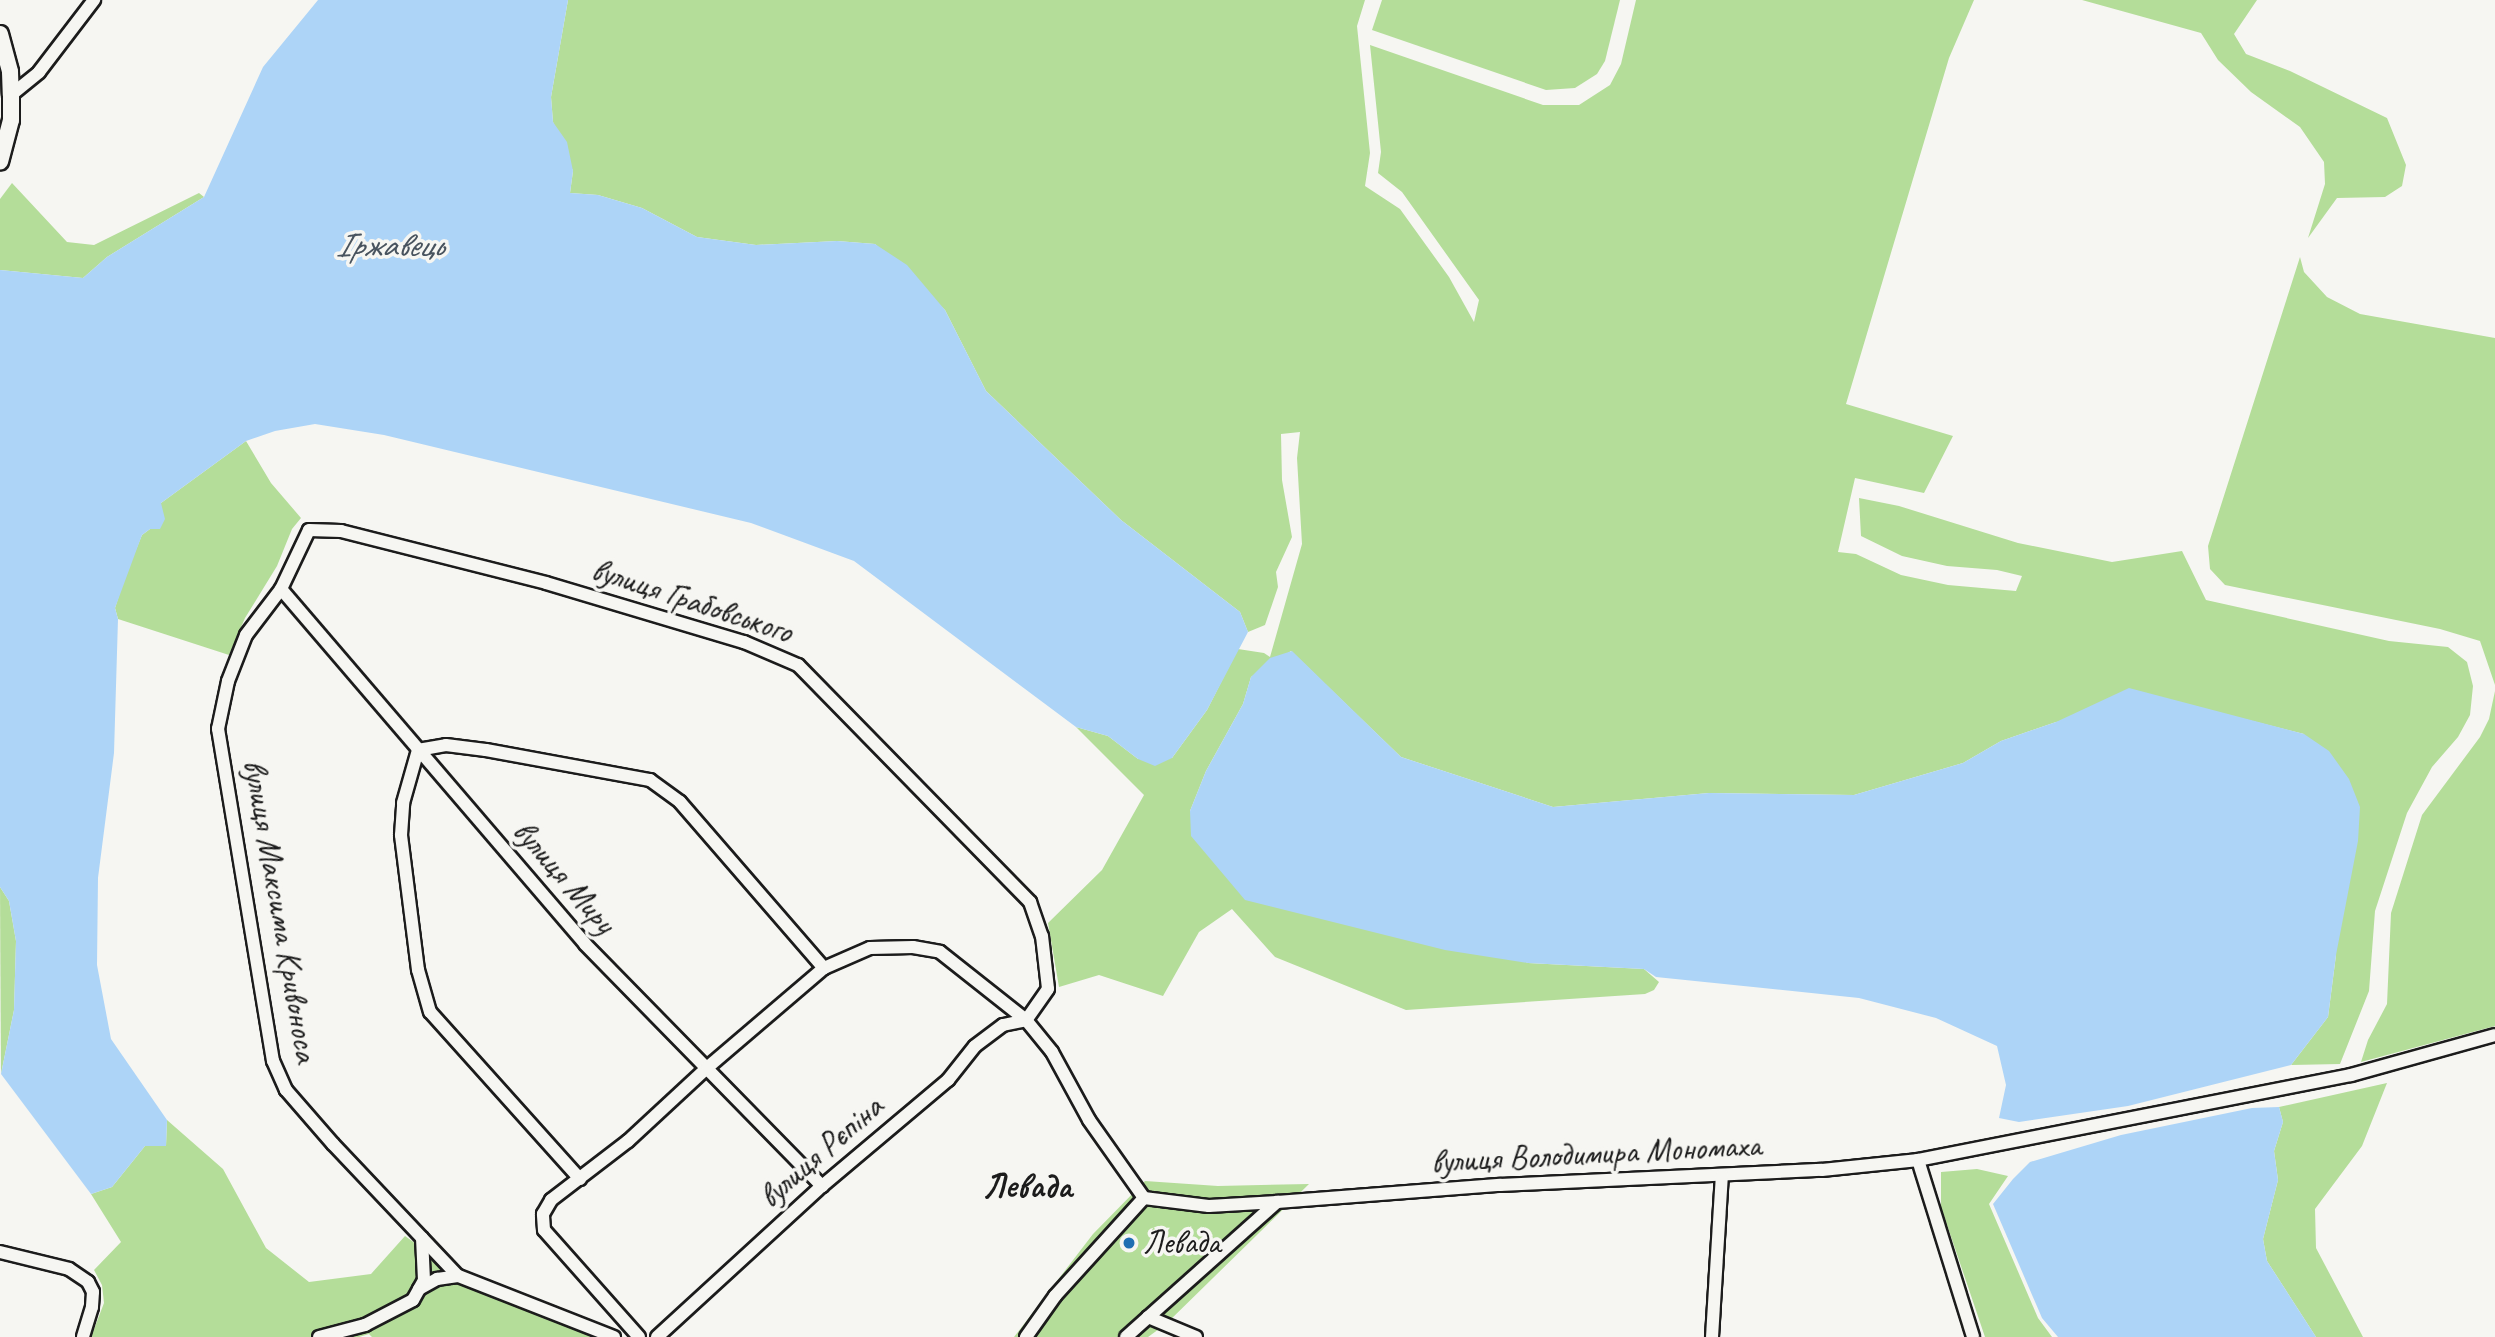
<!DOCTYPE html>
<html>
<head>
<meta charset="utf-8">
<style>
	body { margin:0 }
	#map { position:relative; width:2495px; height:1337px; overflow:hidden; background:#f6f6f2; font-family:Caveat,sans-serif }
	div>[style] { position:absolute }
	.green>* { inset:0; background:#b4dd99 }
	.water>* { inset:0; background:#add4f7 }
	.roads { filter:drop-shadow(2px 0 #1c1c1c) drop-shadow(-2px 0 #1c1c1c) drop-shadow(0 2px #1c1c1c) drop-shadow(0 -2px #1c1c1c) }
	.minor>* { height:12px; margin:-6px; padding:0 6px; transform-origin:6px; border-radius:6px; background:#f6f6f2 }
	.tertiary>* { height:16px; margin:-8px; padding:0 8px; transform-origin:8px; border-radius:8px; background:#f6f6f2 }
	.dots>* { width:19px; height:19px; translate:-50% -50%; box-sizing:border-box; border:4px solid #f6f6f2; border-radius:50% }
	span { translate:-50% -50%; white-space:nowrap; text-align:center; line-height:1.15; -webkit-text-stroke:7px #f6f6f2; paint-order:stroke }
	.street-label { font-size:33px; color:#1c1c1c }
	.poi-label { font-size:33px; color:#1c1c1c }
	.left { translate:0 -50%; text-align:left }
	.water-label { font-size:35px; color:#48535e; font-style:italic }
	.neighbourhood-label { font-size:35px; color:#1c1c1c; font-weight:700 }
</style>
</head>
<body>
<div id="map">
	<div class="green">
		<i style="clip-path:polygon(568px 0,1365px 0,1357px 26px,1370px 153px,1365px 186px,1400px 209px,1449px 277px,1474px 322px,1479px 300px,1402px 192px,1378px 173px,1381px 152px,1370px 45px,1543px 105px,1579px 105px,1610px 85px,1621px 64px,1636px 0,1974px 0,1949px 58px,1846px 404px,1953px 436px,1924px 493px,1855px 478px,1838px 552px,1856px 554px,1901px 575px,1948px 585px,2016px 591px,2022px 576px,1997px 570px,1947px 566px,1902px 556px,1861px 536px,1859px 498px,1899px 506px,2018px 543px,2112px 562px,2182px 551px,2206px 600px,2389px 641px,2448px 647px,2467px 662px,2473px 686px,2470px 715px,2458px 737px,2432px 767px,2407px 813px,2375px 911px,2369px 991px,2340px 1064px,2291px 1065px,2328px 1017px,2336px 955px,2304px 734px,2185px 704px,2056px 722px,2001px 741px,1963px 763px,1854px 795px,1709px 793px,1553px 807px,1401px 757px,1291px 651px,1251px 677px,1243px 704px,1206px 771px,1190px 811px,1528px 963px,1644px 969px,1659px 982px,1654px 990px,1645px 994px,1406px 1010px,1275px 957px,1232px 909px,1199px 932px,1163px 996px,1099px 975px,1059px 987px,1048px 923px,1102px 870px,1144px 795px,1076px 727px,1108px 736px,1138px 759px,1172px 758px,1207px 710px,1238px 649px,1264px 653px,1270px 657px,1302px 544px,1297px 458px,1300px 432px,1281px 434px,1282px 480px,1292px 537px,1276px 572px,1278px 587px,1265px 625px,1248px 632px,1240px 612px,1121px 520px,986px 391px,945px 310px,875px 244px,837px 241px,756px 245px,697px 237px,642px 208px,598px 195px,570px 193px,573px 171px,553px 122px,551px 97px)"></i>
		<i style="clip-path:polygon(1382px 0,1620px 0,1605px 61px,1597px 74px,1575px 88px,1546px 90px,1372px 30px)"></i>
		<i style="clip-path:polygon(2082px 0,2257px 0,2234px 34px,2246px 54px,2290px 71px,2387px 118px,2406px 165px,2402px 186px,2385px 197px,2337px 198px,2308px 238px,2325px 184px,2324px 162px,2300px 127px,2251px 92px,2218px 60px,2201px 33px)"></i>
		<i style="clip-path:polygon(12px 183px,67px 242px,94px 245px,199px 193px,204px 197px,107px 257px,83px 278px,0 270px,0 199px)"></i>
		<i style="clip-path:polygon(2300px 257px,2304px 272px,2327px 297px,2360px 314px,2495px 338px,2495px 685px,2480px 641px,2440px 629px,2225px 585px,2210px 569px,2208px 546px)"></i>
		<i style="clip-path:polygon(246px 441px,271px 483px,301px 518px,292px 529px,277px 566px,245px 618px,229px 655px,118px 619px,115px 608px,126px 574px,142px 535px,150px 529px,161px 503px)"></i>
		<i style="clip-path:polygon(2495px 691px,2495px 1026px,2361px 1062px,2368px 1040px,2387px 1004px,2391px 913px,2422px 815px,2480px 737px,2489px 719px)"></i>
		<i style="clip-path:polygon(0 887px,9px 901px,16px 941px,14px 1010px,1px 1074px)"></i>
		<i style="clip-path:polygon(2387px 1083px,2362px 1146px,2315px 1209px,2316px 1248px,2363px 1337px,2316px 1337px,2267px 1261px,2263px 1239px,2278px 1180px,2274px 1151px,2283px 1122px,2279px 1107px)"></i>
		<i style="clip-path:polygon(167px 1120px,223px 1169px,266px 1248px,309px 1282px,371px 1274px,405px 1236px,459px 1274px,513px 1296px,555px 1305px,623px 1337px,372px 1337px,369px 1334px,359px 1337px,91px 1337px,104px 1303px,102px 1285px,94px 1270px,121px 1242px,91px 1194px,112px 1187px,145px 1146px,166px 1146px)"></i>
		<i style="clip-path:polygon(1977px 1169px,2008px 1176px,1989px 1204px,2038px 1318px,2052px 1337px,1985px 1337px,1941px 1207px,1941px 1172px)"></i>
		<i style="clip-path:polygon(1145px 1181px,1218px 1186px,1309px 1184px,1166px 1324px,1148px 1337px,1014px 1337px,1093px 1234px)"></i>
	</div>
	<div class="water">
		<i style="clip-path:polygon(318px 0,568px 0,551px 97px,553px 122px,567px 142px,573px 171px,570px 193px,598px 195px,642px 208px,697px 237px,756px 245px,837px 241px,875px 244px,907px 265px,945px 310px,986px 391px,1121px 520px,1240px 612px,1248px 632px,1207px 710px,1172px 758px,1155px 766px,1138px 759px,1108px 736px,1076px 727px,854px 561px,751px 523px,384px 435px,315px 424px,275px 431px,246px 441px,161px 503px,165px 519px,160px 529px,150px 529px,142px 535px,115px 608px,118px 619px,114px 753px,98px 878px,97px 965px,111px 1039px,167px 1120px,166px 1146px,145px 1146px,112px 1187px,91px 1194px,1px 1074px,14px 1010px,16px 941px,9px 901px,0 887px,0 270px,83px 278px,107px 257px,204px 197px,263px 67px)"></i>
		<i style="clip-path:polygon(1292px 651px,1401px 757px,1553px 807px,1709px 793px,1854px 795px,1963px 763px,2001px 741px,2056px 722px,2129px 688px,2304px 734px,2329px 751px,2349px 779px,2360px 807px,2358px 841px,2336px 955px,2328px 1017px,2291px 1065px,2128px 1106px,2019px 1122px,1999px 1118px,2006px 1085px,1997px 1046px,1936px 1018px,1859px 998px,1656px 977px,1644px 969px,1528px 963px,1445px 950px,1245px 900px,1191px 836px,1190px 811px,1206px 771px,1243px 704px,1251px 677px,1270px 658px)"></i>
		<i style="clip-path:polygon(2279px 1107px,2283px 1122px,2274px 1151px,2278px 1180px,2263px 1239px,2267px 1261px,2316px 1337px,2058px 1337px,2042px 1318px,1993px 1204px,2013px 1179px,2030px 1162px,2121px 1135px,2252px 1108px)"></i>
	</div>
	<div class="roads">
		<div class="minor">
			<i style="left:11px;top:95px;width:36px;rotate:-39deg"></i>
			<i style="left:39px;top:72px;width:91px;rotate:-52.6deg"></i>
			<i style="left:281px;top:589px;width:467px;rotate:49.4deg"></i>
			<i style="left:585px;top:944px;width:339px;rotate:45.6deg"></i>
			<i style="left:1918px;top:1160px;width:185px;rotate:72.7deg"></i>
			<i style="left:580px;top:1179px;width:224px;rotate:-131.9deg"></i>
			<i style="left:430px;top:1012px;width:44px;rotate:-105.9deg"></i>
			<i style="left:418px;top:970px;width:136px;rotate:-97.2deg"></i>
			<i style="left:401px;top:835px;width:32px;rotate:-86deg"></i>
			<i style="left:403px;top:803px;width:55px;rotate:-74.2deg"></i>
			<i style="left:418px;top:750px;width:28px;rotate:-10deg"></i>
			<i style="left:446px;top:745px;width:40px;rotate:7.1deg"></i>
			<i style="left:486px;top:750px;width:167px;rotate:10.4deg"></i>
			<i style="left:650px;top:780px;width:37px;rotate:36deg"></i>
			<i style="left:680px;top:802px;width:220px;rotate:49.1deg"></i>
			<i style="left:824px;top:968px;width:50px;rotate:-23.5deg"></i>
			<i style="left:870px;top:948px;width:43px;rotate:-1.3deg"></i>
			<i style="left:913px;top:947px;width:27px;rotate:10deg"></i>
			<i style="left:940px;top:952px;width:110px;rotate:38.3deg"></i>
			<i style="left:1026px;top:1020px;width:41px;rotate:50.9deg"></i>
			<i style="left:1052px;top:1052px;width:77px;rotate:61.4deg"></i>
			<i style="left:1089px;top:1120px;width:95px;rotate:54.8deg"></i>
			<i style="left:0;top:1252px;width:71px;rotate:13.8deg"></i>
			<i style="left:69px;top:1269px;width:23px;rotate:34deg"></i>
			<i style="left:88px;top:1282px;width:11px;rotate:63deg"></i>
			<i style="left:93px;top:1292px;width:15px;rotate:94deg"></i>
			<i style="left:92px;top:1307px;width:31px;rotate:107deg"></i>
			<i style="left:419px;top:1289px;width:21px;rotate:-29deg"></i>
			<i style="left:437px;top:1279px;width:21px;rotate:-8deg"></i>
			<i style="left:1148px;top:1317px;width:52px;rotate:22.6deg"></i>
			<i style="left:319px;top:1337px;width:48px;rotate:-14.6deg"></i>
			<i style="left:365px;top:1325px;width:54px;rotate:-27.5deg"></i>
			<i style="left:413px;top:1300px;width:23px;rotate:-61deg"></i>
			<i style="left:424px;top:1280px;width:42px;rotate:-92.7deg"></i>
			<i style="left:614px;top:1337px;width:168px;rotate:-158.6deg"></i>
			<i style="left:458px;top:1276px;width:182px;rotate:-133.4deg"></i>
			<i style="left:333px;top:1144px;width:72px;rotate:-131deg"></i>
			<i style="left:286px;top:1090px;width:32px;rotate:-114deg"></i>
			<i style="left:273px;top:1061px;width:337px;rotate:-99.4deg"></i>
			<i style="left:218px;top:729px;width:49px;rotate:-78.2deg"></i>
			<i style="left:228px;top:681px;width:49px;rotate:-68.6deg"></i>
			<i style="left:246px;top:635px;width:58px;rotate:-52.7deg"></i>
			<i style="left:281px;top:589px;width:65px;rotate:-64.6deg"></i>
			<i style="left:309px;top:530px;width:32px;rotate:2deg"></i>
			<i style="left:341px;top:531px;width:211px;rotate:14.2deg"></i>
			<i style="left:546px;top:583px;width:207px;rotate:16.6deg"></i>
			<i style="left:744px;top:642px;width:59px;rotate:23.1deg"></i>
			<i style="left:798px;top:665px;width:332px;rotate:45.6deg"></i>
			<i style="left:1030px;top:902px;width:36px;rotate:71deg"></i>
			<i style="left:1042px;top:936px;width:53px;rotate:83.5deg"></i>
			<i style="left:1048px;top:989px;width:38px;rotate:125deg"></i>
			<i style="left:639px;top:1337px;width:143px;rotate:-131.6deg"></i>
			<i style="left:544px;top:1230px;width:16px;rotate:-94deg"></i>
			<i style="left:543px;top:1214px;width:16px;rotate:-60deg"></i>
			<i style="left:551px;top:1200px;width:97px;rotate:-37.5deg"></i>
			<i style="left:628px;top:1141px;width:109px;rotate:-42.8deg"></i>
			<i style="left:708px;top:1067px;width:153px;rotate:-40.5deg"></i>
			<i style="left:657px;top:1337px;width:224px;rotate:-42.5deg"></i>
			<i style="left:822px;top:1186px;width:165px;rotate:-40.1deg"></i>
			<i style="left:948px;top:1080px;width:43px;rotate:-51.5deg"></i>
			<i style="left:975px;top:1046px;width:35px;rotate:-37deg"></i>
			<i style="left:1003px;top:1025px;width:24px;rotate:-12deg"></i>
			<i style="left:1026px;top:1337px;width:50px;rotate:-54.7deg"></i>
			<i style="left:1055px;top:1296px;width:132px;rotate:-47.8deg"></i>
			<i style="left:1144px;top:1198px;width:65px;rotate:7deg"></i>
			<i style="left:1209px;top:1206px;width:68px;rotate:-3.4deg"></i>
			<i style="left:1277px;top:1202px;width:224px;rotate:-4.4deg"></i>
			<i style="left:1500px;top:1185px;width:322px;rotate:-2.7deg"></i>
			<i style="left:1822px;top:1170px;width:97px;rotate:-5.9deg"></i>
			<i style="left:1918px;top:1160px;width:441px;rotate:-11.1deg"></i>
			<i style="left:2351px;top:1075px;width:149px;rotate:-15.5deg"></i>
			<i style="left:1126px;top:1337px;width:203px;rotate:-41.8deg"></i>
			<i style="left:1712px;top:1337px;width:162px;rotate:-86.5deg"></i>
		</div>
		<div class="tertiary">
			<i style="left:0;top:34px;width:39px;rotate:75deg"></i>
			<i style="left:10px;top:72px;width:23px;rotate:88deg"></i>
			<i style="left:11px;top:95px;width:25px;rotate:90deg"></i>
			<i style="left:11px;top:120px;width:43px;rotate:104.7deg"></i>
		</div>
	</div>
	<div class="dots">
		<i style="left:1129px;top:1243px;background:#1f6fb2"></i>
	</div>
	<div class="street-label">
		<span style="left:692px;top:601px;rotate:18deg">вулиця Грабовського</span>
		<span style="left:564px;top:877px;rotate:49deg">вулиця Миру</span>
		<span style="left:280px;top:911px;rotate:80deg">вулиця Максима Кривоноса</span>
		<span style="left:821px;top:1152px;rotate:-41deg">вулиця Рєпіна</span>
		<span style="left:1596px;top:1154px;rotate:-3deg">вулиця Володимира Мономаха</span>
	</div>
	<div class="poi-label">
		<span class="left" style="left:1143px;top:1243px">Левада</span>
	</div>
	<div class="water-label">
		<span style="left:389px;top:245px">Іржавець</span>
	</div>
	<div class="neighbourhood-label">
		<span style="left:1027px;top:1186px">Левада</span>
	</div>
</div>
</body>
</html>
